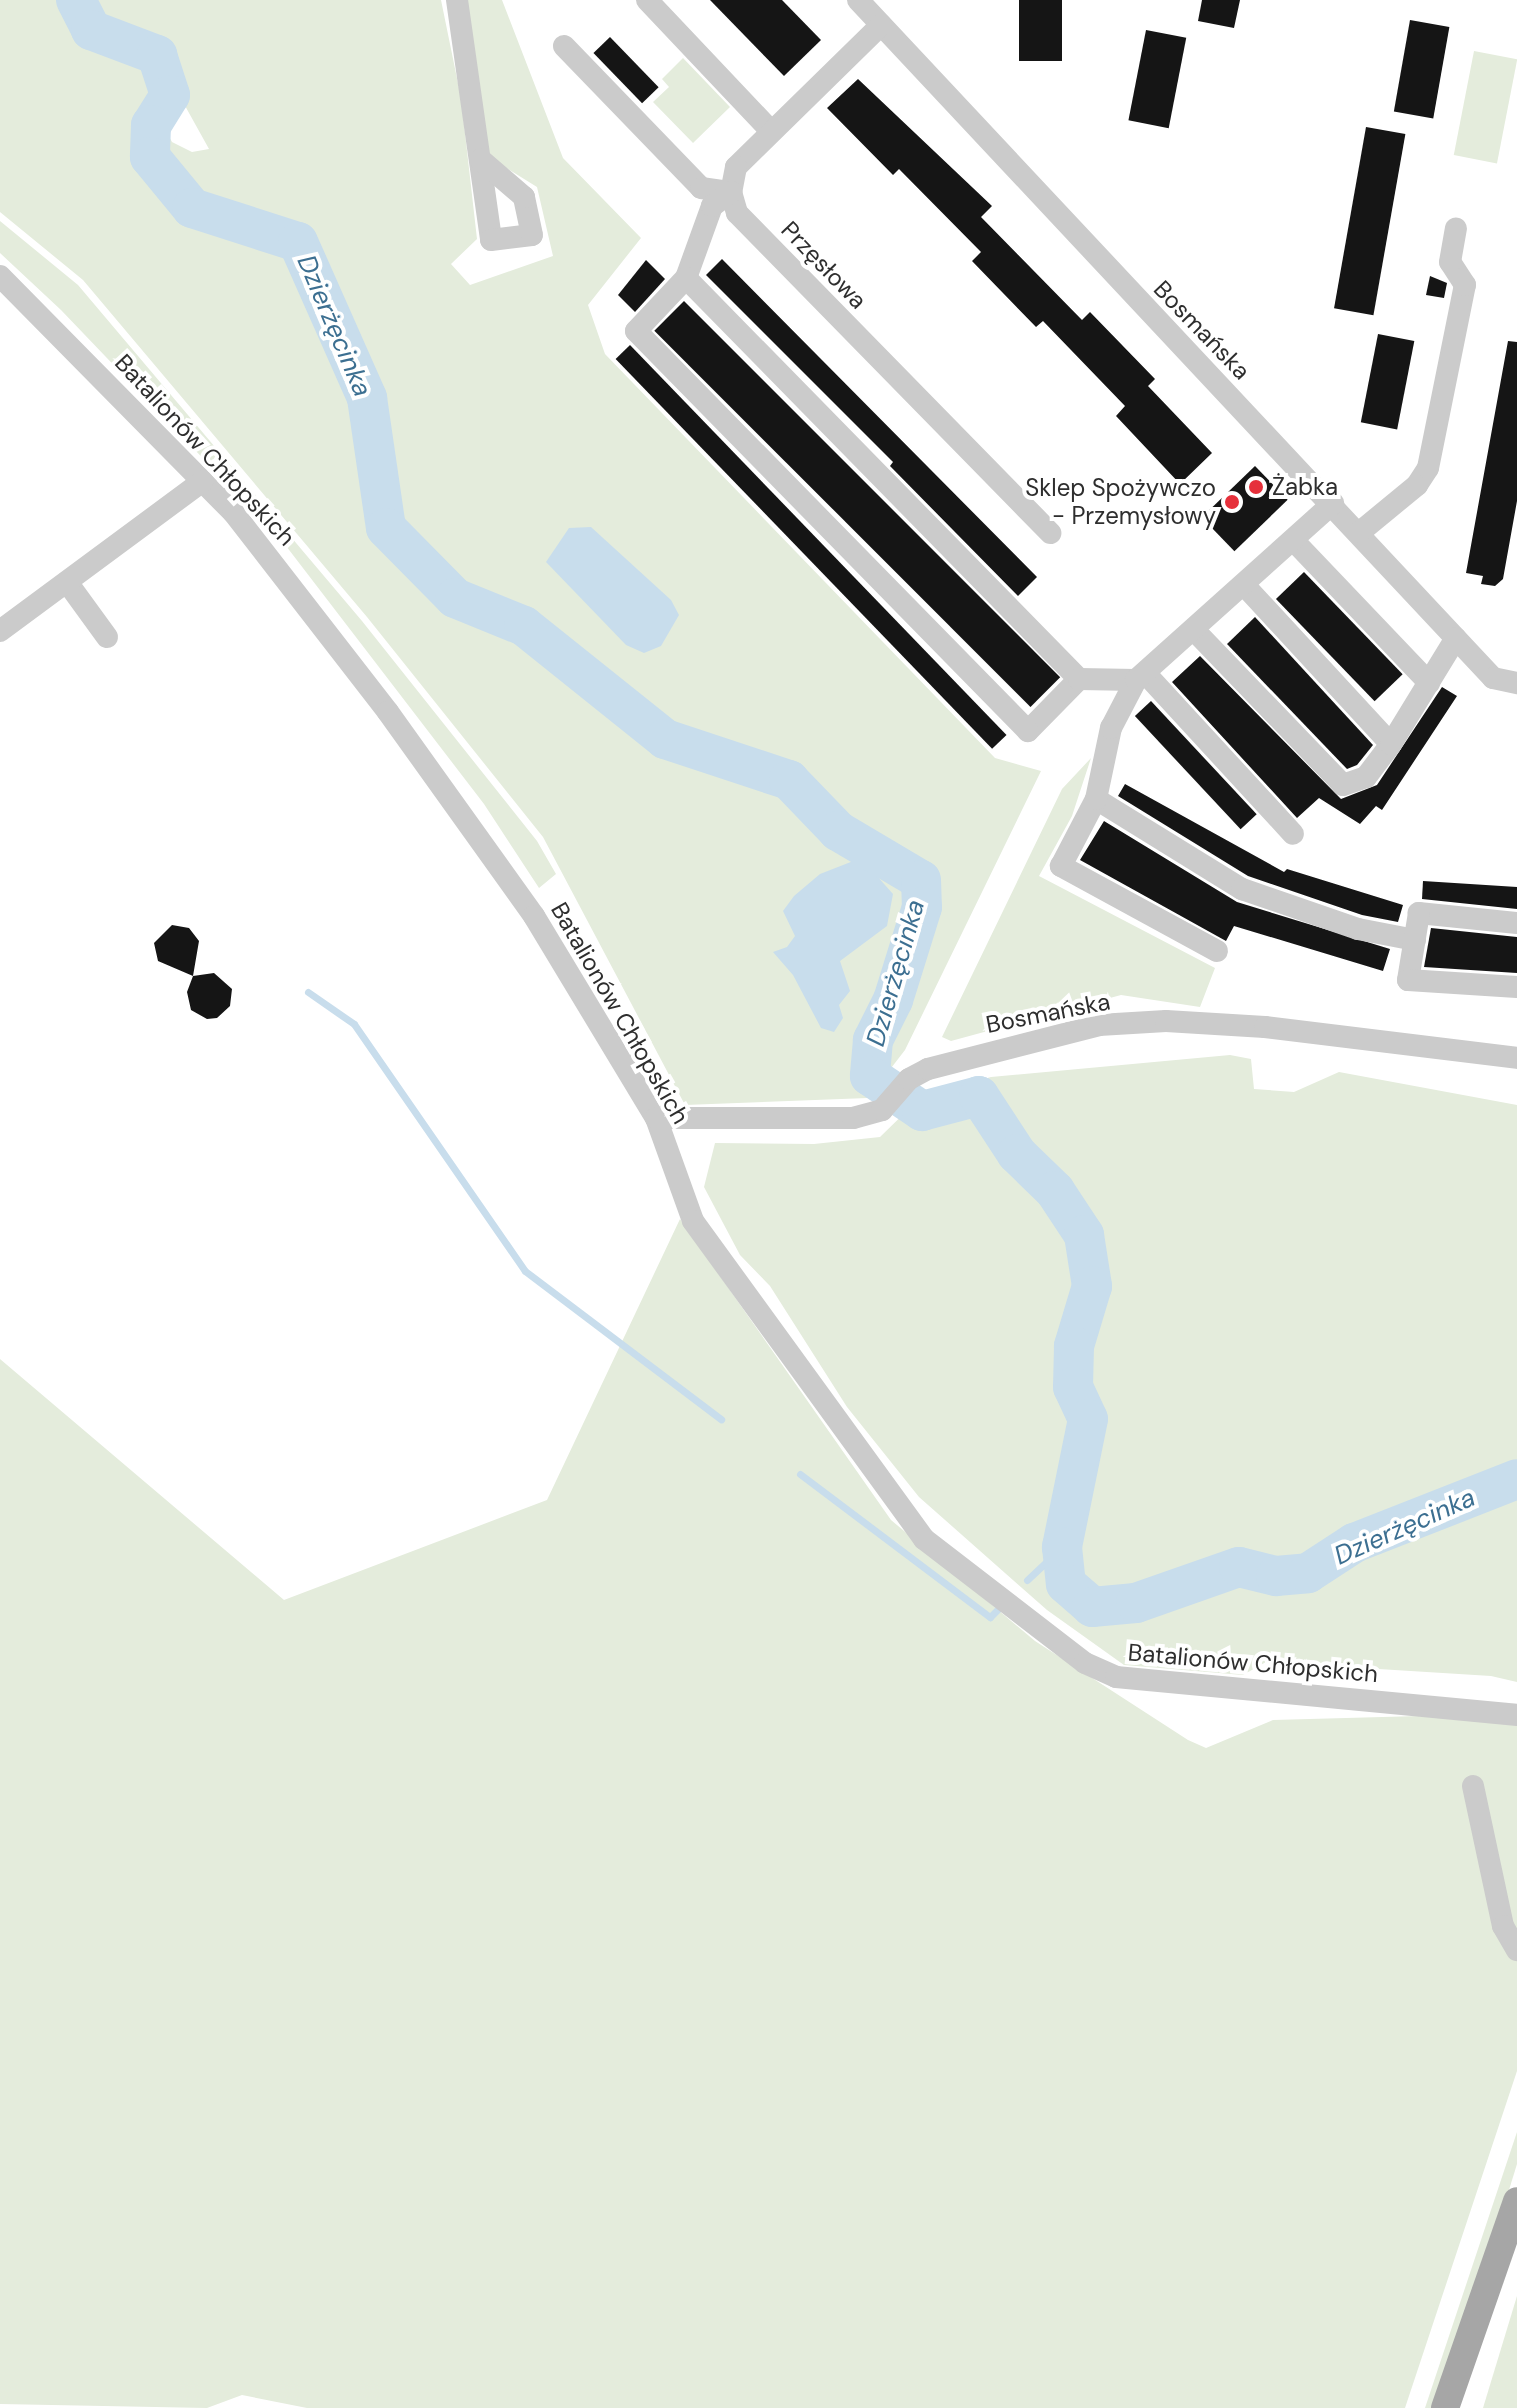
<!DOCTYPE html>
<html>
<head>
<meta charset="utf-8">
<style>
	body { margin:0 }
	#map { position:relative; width:1517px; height:2408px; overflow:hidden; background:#fff; font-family:"DM Sans",sans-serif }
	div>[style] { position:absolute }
	.green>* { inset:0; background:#e4ecdc; transform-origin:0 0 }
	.water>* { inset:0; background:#c8ddec }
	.stream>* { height:7px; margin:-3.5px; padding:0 3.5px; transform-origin:3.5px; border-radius:3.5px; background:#c8ddec }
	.river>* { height:40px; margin:-20px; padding:0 20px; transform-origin:20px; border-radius:20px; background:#c8ddec }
	.building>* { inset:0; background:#151515; transform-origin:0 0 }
	.minor>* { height:22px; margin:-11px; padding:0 11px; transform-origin:11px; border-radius:11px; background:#cbcbcb }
	.major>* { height:28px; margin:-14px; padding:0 14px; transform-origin:14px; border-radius:14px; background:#a6a6a6 }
	.dots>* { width:22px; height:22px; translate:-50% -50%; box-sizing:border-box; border:4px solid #fff; border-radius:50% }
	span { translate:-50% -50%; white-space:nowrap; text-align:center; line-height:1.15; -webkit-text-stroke:8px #fff; paint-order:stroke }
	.street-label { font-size:24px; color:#2e2e2e }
	.poi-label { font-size:24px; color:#2e2e2e }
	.left { translate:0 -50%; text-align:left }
	.right { translate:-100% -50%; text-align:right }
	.water-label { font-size:26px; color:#3c6f91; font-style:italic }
</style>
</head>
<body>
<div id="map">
	<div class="green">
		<i style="clip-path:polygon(evenodd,0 0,441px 0,461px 98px,477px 239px,451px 264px,470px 285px,553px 256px,537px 187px,490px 158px,464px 0,502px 0,563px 158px,641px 238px,588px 305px,605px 354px,995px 758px,1041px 771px,905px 1050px,868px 1098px,685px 1105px,543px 837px,367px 617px,83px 280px,0 212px,0 0,179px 95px,209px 149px,192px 152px,172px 142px,164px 127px,179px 95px)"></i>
		<i style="left:1474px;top:51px;width:44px;height:106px;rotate:11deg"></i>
		<i style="clip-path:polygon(683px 58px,730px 107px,693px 143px,653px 102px,669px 87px,662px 79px)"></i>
		<i style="clip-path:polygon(0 221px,78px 285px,362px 621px,537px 841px,556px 874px,539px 888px,484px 804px,283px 542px,61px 310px,0 253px)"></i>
		<i style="clip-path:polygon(1091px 758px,1072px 816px,1039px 876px,1215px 968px,1200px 1007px,1121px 995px,951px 1041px,942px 1037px,1062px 789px)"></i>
		<i style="clip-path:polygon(1230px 1055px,1251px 1059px,1254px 1089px,1294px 1092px,1339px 1072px,1517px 1105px,1517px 1682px,1491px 1676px,1266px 1662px,1243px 1675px,1124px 1665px,1047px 1610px,919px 1497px,847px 1407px,770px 1286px,740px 1255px,704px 1187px,715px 1143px,814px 1144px,880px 1137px,922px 1096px,991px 1077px)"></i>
		<i style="clip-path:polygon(680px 1219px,891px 1520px,1035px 1641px,1188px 1740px,1206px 1748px,1273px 1720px,1492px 1714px,1517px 1719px,1517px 2071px,1405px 2408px,307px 2408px,242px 2395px,207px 2408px,0 2404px,0 1359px,284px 1600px,547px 1500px)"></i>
		<i style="clip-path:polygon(1517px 2132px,1517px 2164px,1497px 2229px,1436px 2408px,1425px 2408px)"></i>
		<i style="clip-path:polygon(1517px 2296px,1517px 2408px,1483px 2408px)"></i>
	</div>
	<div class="water">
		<i style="clip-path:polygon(591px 527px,671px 600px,679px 615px,661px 646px,644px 653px,626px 645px,546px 562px,569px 528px)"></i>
		<i style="clip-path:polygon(861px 858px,893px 894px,887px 926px,840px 961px,850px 991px,839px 1005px,843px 1018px,834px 1032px,821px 1028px,793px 975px,773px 952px,787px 947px,795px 936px,783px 911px,794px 896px,820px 874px)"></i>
	</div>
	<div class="stream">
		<i style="left:308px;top:992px;width:56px;rotate:34.8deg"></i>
		<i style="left:354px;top:1024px;width:300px;rotate:55.3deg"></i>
		<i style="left:525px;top:1271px;width:246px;rotate:37.1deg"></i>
		<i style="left:800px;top:1474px;width:238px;rotate:37deg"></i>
		<i style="left:990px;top:1617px;width:17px;rotate:-45deg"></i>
		<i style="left:1027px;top:1580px;width:48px;rotate:-43.3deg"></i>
	</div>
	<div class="river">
		<i style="left:76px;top:0;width:34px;rotate:63deg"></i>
		<i style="left:91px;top:30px;width:71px;rotate:20.7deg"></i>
		<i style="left:157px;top:55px;width:42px;rotate:72deg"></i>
		<i style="left:170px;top:95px;width:36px;rotate:122deg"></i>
		<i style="left:151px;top:125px;width:32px;rotate:92deg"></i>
		<i style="left:150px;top:157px;width:66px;rotate:50.5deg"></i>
		<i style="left:192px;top:208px;width:111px;rotate:17.8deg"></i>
		<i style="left:298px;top:242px;width:171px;rotate:66.1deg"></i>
		<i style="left:367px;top:398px;width:131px;rotate:81.7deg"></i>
		<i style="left:386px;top:528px;width:98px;rotate:45.4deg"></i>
		<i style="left:455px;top:598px;width:74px;rotate:22.1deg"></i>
		<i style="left:524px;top:626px;width:181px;rotate:38.7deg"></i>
		<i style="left:665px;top:739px;width:131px;rotate:18.3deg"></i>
		<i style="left:789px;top:780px;width:71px;rotate:46.1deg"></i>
		<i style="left:838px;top:831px;width:96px;rotate:30.6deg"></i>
		<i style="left:921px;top:880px;width:27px;rotate:88deg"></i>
		<i style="left:922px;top:907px;width:97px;rotate:107.3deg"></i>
		<i style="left:893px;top:1000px;width:45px;rotate:116.6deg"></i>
		<i style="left:873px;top:1040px;width:36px;rotate:95deg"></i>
		<i style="left:870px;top:1076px;width:63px;rotate:33.9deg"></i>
		<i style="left:922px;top:1111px;width:59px;rotate:-14.7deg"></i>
		<i style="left:979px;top:1096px;width:69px;rotate:56.8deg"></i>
		<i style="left:1017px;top:1154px;width:53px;rotate:44.2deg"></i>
		<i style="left:1055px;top:1191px;width:53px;rotate:56.6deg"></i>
		<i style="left:1084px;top:1235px;width:52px;rotate:81.1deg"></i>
		<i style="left:1092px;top:1286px;width:63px;rotate:106.7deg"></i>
		<i style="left:1074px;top:1346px;width:41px;rotate:91.4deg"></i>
		<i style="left:1073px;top:1387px;width:35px;rotate:65deg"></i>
		<i style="left:1088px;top:1419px;width:131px;rotate:101.5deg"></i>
		<i style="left:1062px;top:1547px;width:37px;rotate:84deg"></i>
		<i style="left:1066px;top:1584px;width:35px;rotate:41deg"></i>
		<i style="left:1092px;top:1607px;width:44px;rotate:-5.2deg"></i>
		<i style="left:1136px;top:1603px;width:109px;rotate:-19.3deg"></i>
		<i style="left:1239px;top:1567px;width:38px;rotate:14deg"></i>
		<i style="left:1276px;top:1576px;width:32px;rotate:-5deg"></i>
		<i style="left:1308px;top:1573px;width:55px;rotate:-33.1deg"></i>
		<i style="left:1354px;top:1543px;width:175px;rotate:-21.4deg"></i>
	</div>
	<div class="building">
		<i style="clip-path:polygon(710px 0,782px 0,821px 40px,784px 76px)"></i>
		<i style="left:1019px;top:0;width:43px;height:61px"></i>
		<i style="clip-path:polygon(1202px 0,1240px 0,1234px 28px,1198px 21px)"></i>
		<i style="left:1410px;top:20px;width:40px;height:93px;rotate:10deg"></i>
		<i style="left:1146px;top:30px;width:41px;height:92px;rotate:11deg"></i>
		<i style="left:610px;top:37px;width:70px;height:23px;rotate:46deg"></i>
		<i style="clip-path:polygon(858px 79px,992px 206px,981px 217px,1082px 320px,1090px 312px,1155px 379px,1148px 386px,1212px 453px,1180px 484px,1116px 416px,1125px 406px,1043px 321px,1036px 327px,972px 261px,981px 252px,899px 169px,893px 175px,827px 108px)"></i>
		<i style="left:1366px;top:127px;width:40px;height:184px;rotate:10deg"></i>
		<i style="clip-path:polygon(722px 259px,1037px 577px,1018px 596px,890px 466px,893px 462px,706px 275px)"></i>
		<i style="clip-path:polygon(646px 260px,665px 279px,635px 312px,618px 295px)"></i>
		<i style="clip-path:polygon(1430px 276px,1447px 283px,1444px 298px,1426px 295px)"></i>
		<i style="left:684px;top:301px;width:532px;height:42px;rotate:45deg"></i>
		<i style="left:1378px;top:334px;width:37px;height:90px;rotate:11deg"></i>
		<i style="clip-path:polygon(1508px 341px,1517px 342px,1517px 501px,1503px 579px,1495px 586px,1481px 584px,1483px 576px,1466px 573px)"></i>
		<i style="left:630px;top:345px;width:542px;height:20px;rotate:46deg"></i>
		<i style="left:1255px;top:466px;width:47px;height:74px;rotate:46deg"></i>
		<i style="left:1304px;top:572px;width:142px;height:39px;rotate:46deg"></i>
		<i style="clip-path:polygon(1255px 617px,1373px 745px,1357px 765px,1347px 769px,1227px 644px)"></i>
		<i style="clip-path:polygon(1200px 656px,1341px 799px,1377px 785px,1442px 687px,1457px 696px,1382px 810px,1376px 806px,1360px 824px,1319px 798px,1297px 818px,1172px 682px)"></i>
		<i style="left:1151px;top:701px;width:155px;height:22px;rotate:47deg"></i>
		<i style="clip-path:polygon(1125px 784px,1284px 872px,1287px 869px,1403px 905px,1398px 922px,1362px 915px,1248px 876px,1118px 796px)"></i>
		<i style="clip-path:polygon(1104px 821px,1237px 902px,1390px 949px,1383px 971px,1234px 926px,1226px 941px,1080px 860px)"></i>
		<i style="clip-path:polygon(1423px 881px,1517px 887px,1517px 909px,1422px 899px)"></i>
		<i style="clip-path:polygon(172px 925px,189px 928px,199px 941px,193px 976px,214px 973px,232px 989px,230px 1006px,217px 1018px,207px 1019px,191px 1010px,187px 992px,193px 976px,158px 961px,154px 943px)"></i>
		<i style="clip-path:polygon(1431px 928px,1517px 937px,1517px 973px,1424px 967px)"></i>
	</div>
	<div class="minor">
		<i style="left:457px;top:0;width:242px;rotate:81.9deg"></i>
		<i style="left:491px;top:240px;width:41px;rotate:-7deg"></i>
		<i style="left:532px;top:235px;width:39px;rotate:-102deg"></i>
		<i style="left:524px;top:197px;width:57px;rotate:-139.3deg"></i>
		<i style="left:647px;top:0;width:180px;rotate:46.6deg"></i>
		<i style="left:858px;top:0;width:929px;rotate:46.88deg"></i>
		<i style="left:1493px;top:678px;width:25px;rotate:12deg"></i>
		<i style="left:881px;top:25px;width:203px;rotate:135.6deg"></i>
		<i style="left:736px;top:167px;width:25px;rotate:101deg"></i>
		<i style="left:731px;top:192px;width:22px;rotate:74deg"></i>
		<i style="left:737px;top:213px;width:448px;rotate:45.6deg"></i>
		<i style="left:564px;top:46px;width:197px;rotate:46deg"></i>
		<i style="left:701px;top:188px;width:30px;rotate:8deg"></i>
		<i style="left:0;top:276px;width:332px;rotate:45.4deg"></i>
		<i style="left:233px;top:512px;width:253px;rotate:52.2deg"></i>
		<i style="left:388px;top:712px;width:251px;rotate:54.4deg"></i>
		<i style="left:534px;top:916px;width:236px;rotate:58.9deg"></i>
		<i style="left:656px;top:1118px;width:109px;rotate:70.2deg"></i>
		<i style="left:693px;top:1221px;width:393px;rotate:54deg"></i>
		<i style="left:924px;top:1539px;width:203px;rotate:37.6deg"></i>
		<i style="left:1085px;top:1663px;width:34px;rotate:24deg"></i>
		<i style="left:1116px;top:1677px;width:403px;rotate:5.4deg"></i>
		<i style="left:686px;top:278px;width:77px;rotate:-70.1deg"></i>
		<i style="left:712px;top:206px;width:24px;rotate:-36deg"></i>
		<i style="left:1360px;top:532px;width:74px;rotate:-39.5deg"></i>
		<i style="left:1417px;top:485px;width:20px;rotate:-57deg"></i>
		<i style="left:1428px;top:468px;width:187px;rotate:-78.6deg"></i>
		<i style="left:1465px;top:285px;width:27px;rotate:-123deg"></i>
		<i style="left:1450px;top:262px;width:34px;rotate:-80deg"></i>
		<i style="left:1294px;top:541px;width:196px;rotate:46.4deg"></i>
		<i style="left:67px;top:582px;width:68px;rotate:54deg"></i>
		<i style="left:1245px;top:586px;width:215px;rotate:47.3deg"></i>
		<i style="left:1194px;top:630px;width:215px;rotate:46.1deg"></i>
		<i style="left:1343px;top:785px;width:24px;rotate:-19deg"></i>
		<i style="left:1366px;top:777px;width:41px;rotate:-52.9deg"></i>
		<i style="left:1391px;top:744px;width:124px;rotate:-58.5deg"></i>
		<i style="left:0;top:631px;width:252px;rotate:-36.5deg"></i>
		<i style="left:1146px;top:674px;width:217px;rotate:47.4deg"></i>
		<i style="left:1079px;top:679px;width:73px;rotate:134.4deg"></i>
		<i style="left:1028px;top:731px;width:560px;rotate:-134.42deg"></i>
		<i style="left:636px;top:331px;width:73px;rotate:-46.7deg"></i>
		<i style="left:686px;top:278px;width:561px;rotate:45.58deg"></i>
		<i style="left:1079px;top:679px;width:57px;rotate:1deg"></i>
		<i style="left:1096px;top:799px;width:172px;rotate:31.7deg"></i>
		<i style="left:1242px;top:889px;width:123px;rotate:19deg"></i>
		<i style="left:1358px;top:929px;width:58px;rotate:10.9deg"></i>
		<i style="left:1517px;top:923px;width:99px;rotate:-174.2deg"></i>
		<i style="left:1419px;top:913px;width:68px;rotate:99.3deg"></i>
		<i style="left:1408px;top:980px;width:109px;rotate:3.7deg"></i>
		<i style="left:1217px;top:951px;width:178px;rotate:-151.4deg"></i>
		<i style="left:1061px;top:866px;width:76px;rotate:-62.4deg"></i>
		<i style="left:1096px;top:799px;width:73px;rotate:-78.1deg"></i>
		<i style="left:1111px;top:728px;width:54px;rotate:-62.5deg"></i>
		<i style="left:1136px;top:680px;width:265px;rotate:-41.9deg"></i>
		<i style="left:656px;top:1118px;width:197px"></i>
		<i style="left:853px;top:1118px;width:30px;rotate:-15deg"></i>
		<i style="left:882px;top:1110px;width:41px;rotate:-48.9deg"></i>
		<i style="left:909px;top:1079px;width:21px;rotate:-28deg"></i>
		<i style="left:928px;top:1069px;width:177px;rotate:-14.4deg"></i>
		<i style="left:1099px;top:1025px;width:67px;rotate:-3.4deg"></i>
		<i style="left:1166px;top:1021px;width:99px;rotate:3.5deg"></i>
		<i style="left:1265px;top:1027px;width:254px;rotate:7deg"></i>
		<i style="left:1473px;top:1786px;width:143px;rotate:77.9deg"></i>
		<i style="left:1503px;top:1926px;width:28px;rotate:60deg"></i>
	</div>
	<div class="major">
		<i style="left:1445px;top:2408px;width:219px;rotate:-70.8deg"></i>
	</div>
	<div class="dots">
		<i style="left:1256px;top:487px;background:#e6303b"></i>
		<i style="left:1232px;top:502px;background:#e6303b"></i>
	</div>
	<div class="street-label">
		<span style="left:824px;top:265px;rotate:46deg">Przęsłowa</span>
		<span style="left:1202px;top:330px;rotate:46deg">Bosmańska</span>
		<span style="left:205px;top:450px;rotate:47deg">Batalionów Chłopskich</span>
		<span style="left:620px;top:1013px;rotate:60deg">Batalionów Chłopskich</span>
		<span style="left:1048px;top:1013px;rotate:-11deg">Bosmańska</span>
		<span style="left:1253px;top:1663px;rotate:5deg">Batalionów Chłopskich</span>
	</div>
	<div class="poi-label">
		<span class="left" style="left:1272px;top:487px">Żabka</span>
		<span class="right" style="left:1216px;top:502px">Sklep Spożywczo<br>- Przemysłowy</span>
	</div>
	<div class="water-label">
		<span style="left:334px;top:326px;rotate:67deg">Dzierżęcinka</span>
		<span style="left:896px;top:973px;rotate:-74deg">Dzierżęcinka</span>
		<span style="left:1405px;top:1527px;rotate:-24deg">Dzierżęcinka</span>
	</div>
</div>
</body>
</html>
